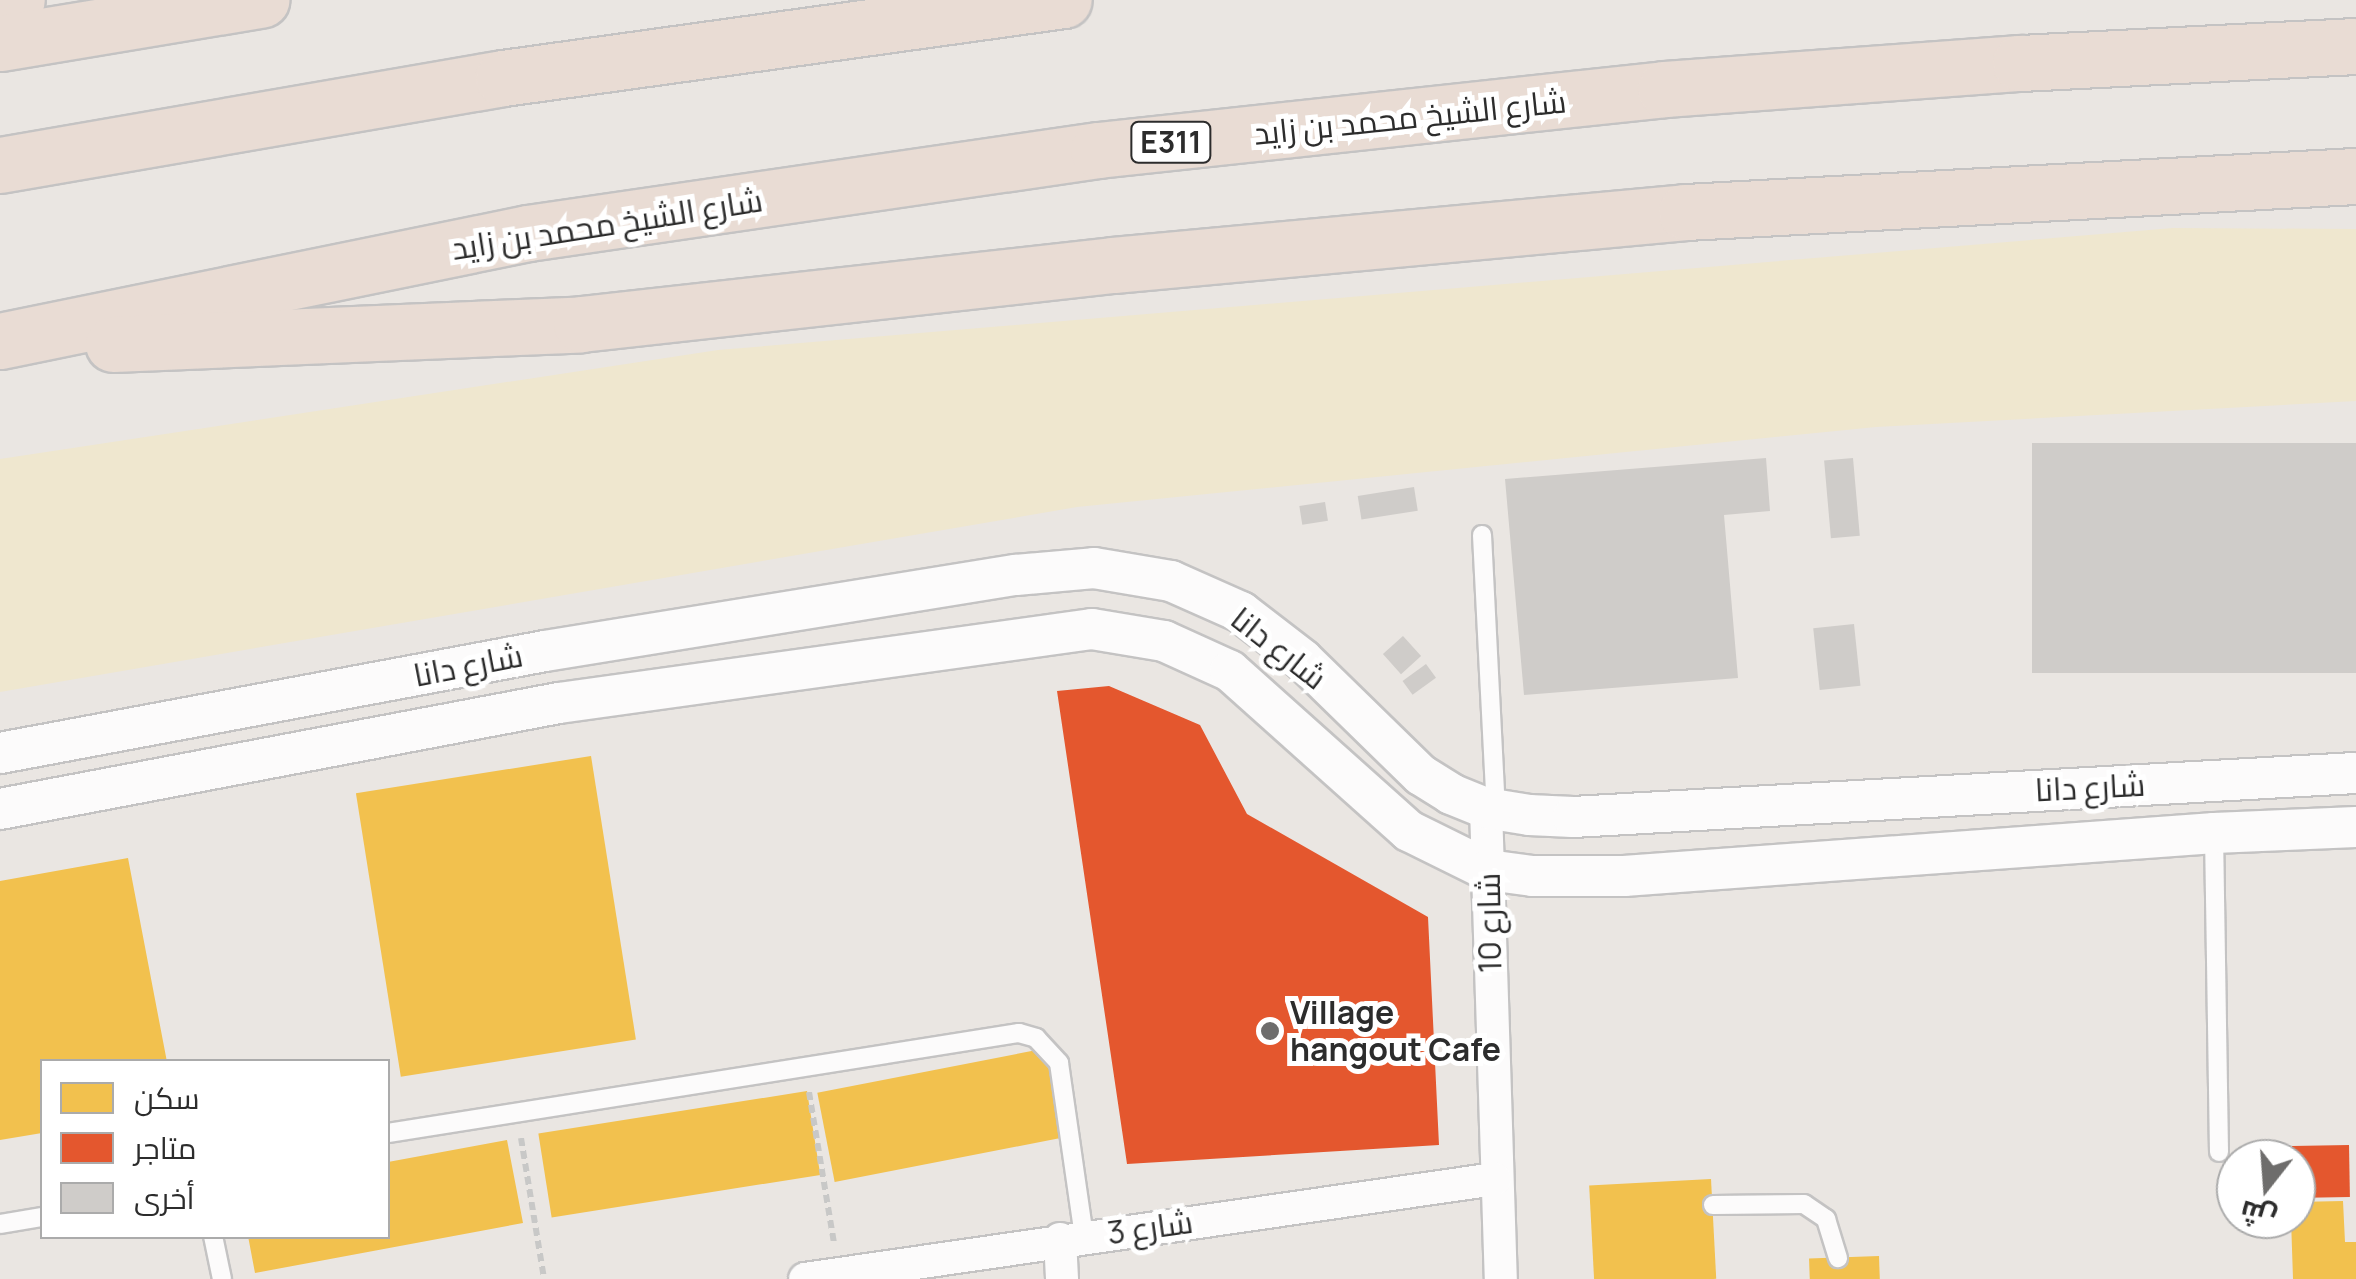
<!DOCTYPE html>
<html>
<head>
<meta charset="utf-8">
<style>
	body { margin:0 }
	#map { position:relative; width:2356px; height:1279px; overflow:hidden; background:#eae6e2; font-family:Manrope,Cairo,sans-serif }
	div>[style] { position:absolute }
	.sand>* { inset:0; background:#efe7cf }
	.homes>* { inset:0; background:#f2c14e; transform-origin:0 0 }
	.shops>* { inset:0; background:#e4572e; transform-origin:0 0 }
	.building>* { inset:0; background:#cfccc9; transform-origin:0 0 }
	.path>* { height:6px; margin-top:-3px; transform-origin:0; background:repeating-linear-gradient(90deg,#c8c8c7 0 8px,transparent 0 13px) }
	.roads { filter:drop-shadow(2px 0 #c4c3c3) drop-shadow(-2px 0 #c4c3c3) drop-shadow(0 2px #c4c3c3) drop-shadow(0 -2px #c4c3c3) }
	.service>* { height:18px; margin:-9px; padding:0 9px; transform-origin:9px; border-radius:9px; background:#fcfbfb }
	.minor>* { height:32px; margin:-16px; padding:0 16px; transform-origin:16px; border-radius:16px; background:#fcfbfb }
	.tertiary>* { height:40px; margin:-20px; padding:0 20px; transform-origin:20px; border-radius:20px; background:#fcfbfb }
	.motorway>* { height:55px; margin:-27.5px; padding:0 27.5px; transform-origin:27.5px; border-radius:27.5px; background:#e9dcd4 }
	.dots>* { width:28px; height:28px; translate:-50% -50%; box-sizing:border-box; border:5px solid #fff; border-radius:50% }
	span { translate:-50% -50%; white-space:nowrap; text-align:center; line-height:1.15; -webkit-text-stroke:10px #fff; paint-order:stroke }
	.shield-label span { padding:2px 8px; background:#fff; border:2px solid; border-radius:8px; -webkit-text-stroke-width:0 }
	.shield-label { font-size:30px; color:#2c2c2c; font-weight:700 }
	.street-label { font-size:32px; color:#2c2c2c }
	.poi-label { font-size:32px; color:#2c2c2c; font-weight:700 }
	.left { translate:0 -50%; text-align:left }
	.legend { position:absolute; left:40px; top:1059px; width:350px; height:180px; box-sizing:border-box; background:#fff; border:2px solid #ababab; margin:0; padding:12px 18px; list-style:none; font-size:30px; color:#2c2c2c }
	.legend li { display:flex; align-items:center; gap:20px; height:50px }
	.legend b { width:50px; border:2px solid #ababab }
	.north { position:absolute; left:2216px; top:1139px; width:100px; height:100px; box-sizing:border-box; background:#fff; border:2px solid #ababab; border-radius:50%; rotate:197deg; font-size:28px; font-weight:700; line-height:40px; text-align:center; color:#2c2c2c }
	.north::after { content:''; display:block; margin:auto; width:35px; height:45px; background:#6e6d6c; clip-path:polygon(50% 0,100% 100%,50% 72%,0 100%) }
</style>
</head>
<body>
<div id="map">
	<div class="sand">
		<i style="clip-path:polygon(2173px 228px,2356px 229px,2356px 401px,1876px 427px,1077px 507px,0 692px,0 459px,718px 350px)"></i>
	</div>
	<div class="homes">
		<i style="left:591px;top:756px;width:287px;height:238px;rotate:81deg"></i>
		<i style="clip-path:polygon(128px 858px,167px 1062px,42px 1062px,42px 1133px,0 1140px,0 881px)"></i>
		<i style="left:1047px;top:1048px;width:91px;height:234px;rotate:79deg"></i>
		<i style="left:807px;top:1091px;width:85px;height:272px;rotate:81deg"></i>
		<i style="clip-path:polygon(507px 1140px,523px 1223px,255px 1273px,248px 1236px,388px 1236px,388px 1162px)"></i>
		<i style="left:1711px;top:1179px;width:100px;height:122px;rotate:87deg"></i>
		<i style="clip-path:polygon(2343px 1201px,2345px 1242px,2356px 1242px,2356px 1279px,2293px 1279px,2291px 1219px,2296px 1219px,2296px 1202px)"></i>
		<i style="left:1879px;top:1256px;width:23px;height:70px;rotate:88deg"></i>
	</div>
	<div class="shops">
		<i style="clip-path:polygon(1109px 686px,1200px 725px,1247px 814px,1428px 917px,1439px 1145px,1127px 1164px,1057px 691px)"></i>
		<i style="left:2349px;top:1145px;width:52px;height:57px;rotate:89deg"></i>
	</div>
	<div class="building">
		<i style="left:2356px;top:443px;width:230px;height:324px;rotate:90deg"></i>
		<i style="clip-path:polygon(1766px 458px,1770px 511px,1724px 515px,1738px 678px,1524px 695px,1505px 479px)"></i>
		<i style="left:1853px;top:458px;width:78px;height:29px;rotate:85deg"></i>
		<i style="left:1414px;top:487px;width:24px;height:57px;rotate:81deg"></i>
		<i style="left:1325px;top:502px;width:19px;height:26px;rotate:81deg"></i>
		<i style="left:1854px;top:624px;width:62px;height:41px;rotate:84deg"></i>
		<i style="left:1403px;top:636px;width:27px;height:27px;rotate:48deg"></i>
		<i style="left:1426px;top:664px;width:17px;height:29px;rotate:54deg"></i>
	</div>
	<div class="path">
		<i style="left:809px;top:1092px;width:153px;rotate:80.6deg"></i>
		<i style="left:521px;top:1138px;width:143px;rotate:80.7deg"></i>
	</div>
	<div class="roads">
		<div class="service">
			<i style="left:1482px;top:535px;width:274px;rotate:87.1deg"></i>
			<i style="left:2214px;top:833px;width:319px;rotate:89.1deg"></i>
			<i style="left:388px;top:1133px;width:639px;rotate:-9.01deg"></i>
			<i style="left:1019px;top:1033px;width:18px;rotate:16deg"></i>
			<i style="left:1036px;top:1038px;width:34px;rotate:47deg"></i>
			<i style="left:1059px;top:1063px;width:175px;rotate:81.8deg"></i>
			<i style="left:1713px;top:1205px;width:91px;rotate:-0.6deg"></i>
			<i style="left:1804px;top:1204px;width:27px;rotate:34deg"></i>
			<i style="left:1826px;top:1219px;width:41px;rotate:72.9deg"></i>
			<i style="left:0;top:1224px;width:43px;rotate:-9.5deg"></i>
			<i style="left:213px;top:1236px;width:44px;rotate:78.2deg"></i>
		</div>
		<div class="minor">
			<i style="left:1486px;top:808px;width:471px;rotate:88.2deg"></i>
			<i style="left:1060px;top:1239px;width:40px;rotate:87.1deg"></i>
			<i style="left:805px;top:1279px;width:697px;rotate:-8.25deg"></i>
		</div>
		<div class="tertiary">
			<i style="left:0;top:753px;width:554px;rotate:-10.6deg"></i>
			<i style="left:545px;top:651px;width:477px;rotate:-9.2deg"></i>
			<i style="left:1016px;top:575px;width:78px;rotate:-5.1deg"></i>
			<i style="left:1094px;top:568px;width:78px;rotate:9.6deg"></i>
			<i style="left:1171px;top:581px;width:77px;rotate:23.9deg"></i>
			<i style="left:1241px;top:612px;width:78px;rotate:37.7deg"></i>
			<i style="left:1303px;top:660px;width:165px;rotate:44.3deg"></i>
			<i style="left:1421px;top:775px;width:36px;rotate:32deg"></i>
			<i style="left:1451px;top:794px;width:38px;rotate:22deg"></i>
			<i style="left:1486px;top:808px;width:44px;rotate:9.2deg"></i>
			<i style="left:1529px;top:815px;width:44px;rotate:2.6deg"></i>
			<i style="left:1573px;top:817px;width:784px;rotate:-3.22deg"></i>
			<i style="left:0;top:809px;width:569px;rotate:-10.74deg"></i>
			<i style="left:559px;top:703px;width:538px;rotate:-7.9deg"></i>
			<i style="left:1092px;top:629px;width:73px;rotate:9.5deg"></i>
			<i style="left:1164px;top:641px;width:72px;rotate:24.4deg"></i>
			<i style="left:1230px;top:671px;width:240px;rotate:41.8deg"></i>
			<i style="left:1409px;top:831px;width:88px;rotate:26.3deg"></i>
			<i style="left:1488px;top:870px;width:45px;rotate:7.6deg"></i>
			<i style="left:1533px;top:876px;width:91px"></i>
			<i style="left:1624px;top:876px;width:592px;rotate:-4.17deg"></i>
			<i style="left:2214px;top:833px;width:142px;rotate:-2.4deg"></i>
		</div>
		<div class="motorway">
			<i style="left:0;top:3px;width:17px;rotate:-10deg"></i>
			<i style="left:0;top:43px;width:265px;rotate:-9.4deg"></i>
			<i style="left:0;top:165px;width:510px;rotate:-9.81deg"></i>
			<i style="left:503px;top:78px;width:566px;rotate:-7.92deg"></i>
			<i style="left:0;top:341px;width:539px;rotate:-11.56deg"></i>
			<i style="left:528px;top:233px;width:576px;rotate:-8.28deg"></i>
			<i style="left:1098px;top:150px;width:570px;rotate:-6.14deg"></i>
			<i style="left:1665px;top:89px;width:356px;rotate:-4.2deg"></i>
			<i style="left:2020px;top:63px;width:336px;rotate:-2.9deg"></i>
			<i style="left:113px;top:344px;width:468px;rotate:-2.4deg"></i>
			<i style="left:581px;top:324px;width:535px;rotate:-6.33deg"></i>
			<i style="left:1113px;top:265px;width:575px;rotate:-5.28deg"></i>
			<i style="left:1686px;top:212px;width:671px;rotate:-3.08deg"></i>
		</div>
	</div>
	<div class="dots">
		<i style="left:1270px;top:1031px;background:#6e6d6c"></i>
	</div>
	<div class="shield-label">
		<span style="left:1171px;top:142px">E311</span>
	</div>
	<div class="street-label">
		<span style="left:1410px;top:117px;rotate:-6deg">شارع الشيخ محمد بن زايد</span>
		<span style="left:607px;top:224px;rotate:-9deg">شارع الشيخ محمد بن زايد</span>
		<span style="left:1279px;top:648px;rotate:38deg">شارع دانا</span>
		<span style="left:468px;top:665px;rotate:-11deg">شارع دانا</span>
		<span style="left:2090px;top:787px;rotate:-3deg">شارع دانا</span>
		<span style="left:1489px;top:923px;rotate:-91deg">شارع 10</span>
		<span style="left:1150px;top:1227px;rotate:-8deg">شارع 3</span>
	</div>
	<div class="poi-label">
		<span class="left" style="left:1290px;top:1031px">Village<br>hangout Cafe</span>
	</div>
	<ul class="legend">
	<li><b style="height:28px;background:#f2c14e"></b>سكن</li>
	<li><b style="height:28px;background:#e4572e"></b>متاجر</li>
	<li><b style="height:28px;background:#cfccc9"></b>أخرى</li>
	</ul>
	<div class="north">ش</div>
</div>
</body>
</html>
